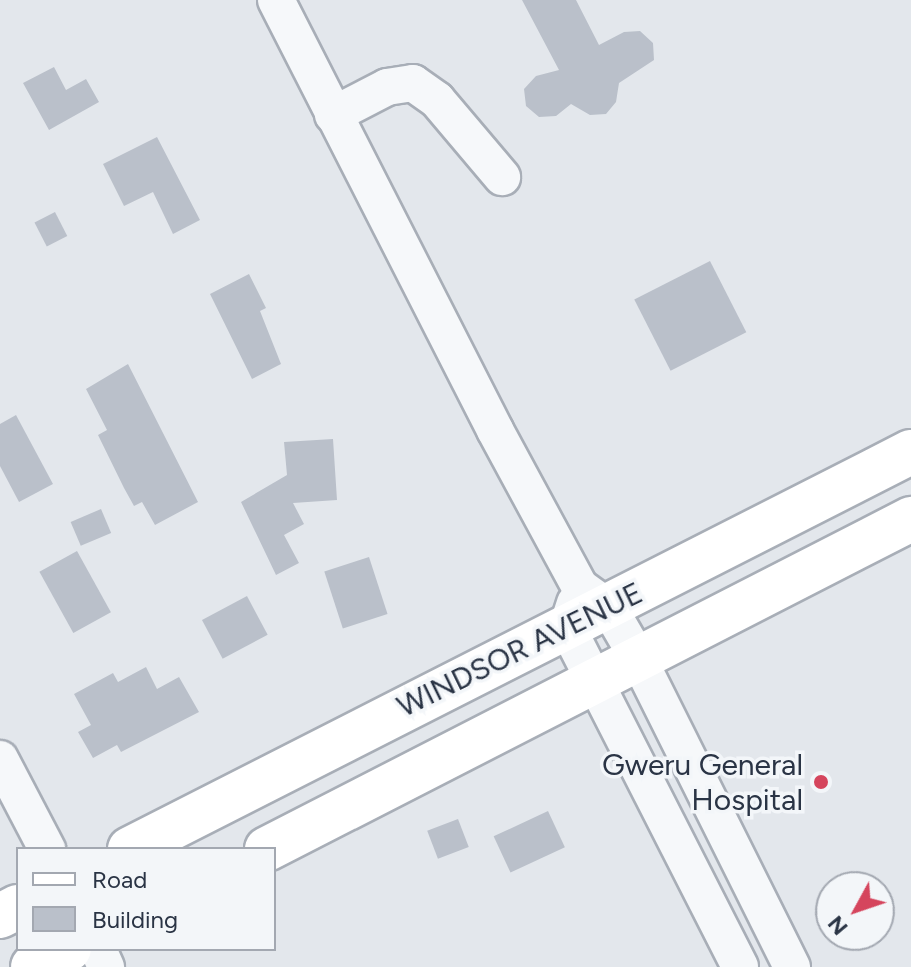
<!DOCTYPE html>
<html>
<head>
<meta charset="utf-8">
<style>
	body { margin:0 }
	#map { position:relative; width:911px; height:967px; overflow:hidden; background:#e3e7ec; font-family:Figtree,sans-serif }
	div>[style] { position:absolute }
	.building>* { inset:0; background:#bac0ca; transform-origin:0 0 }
	.roads { filter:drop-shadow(2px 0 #a8aeb7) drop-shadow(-2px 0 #a8aeb7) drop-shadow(0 2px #a8aeb7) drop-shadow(0 -2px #a8aeb7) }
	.minor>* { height:36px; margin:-18px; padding:0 18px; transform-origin:18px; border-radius:18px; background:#f6f8fa }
	.major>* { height:44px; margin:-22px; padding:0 22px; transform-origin:22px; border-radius:22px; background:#fff }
	.dots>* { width:22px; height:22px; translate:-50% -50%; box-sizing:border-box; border:4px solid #f3f6f9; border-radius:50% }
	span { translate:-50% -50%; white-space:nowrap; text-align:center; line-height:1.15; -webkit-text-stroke:7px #f3f6f9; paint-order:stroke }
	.street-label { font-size:30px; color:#2a3445 }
	.poi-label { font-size:30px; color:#2a3445 }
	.right { translate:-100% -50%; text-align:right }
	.legend { position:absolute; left:16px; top:847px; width:260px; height:104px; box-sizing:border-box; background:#f3f6f9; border:2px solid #a3a8b1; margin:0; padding:10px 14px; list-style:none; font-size:24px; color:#2a3445 }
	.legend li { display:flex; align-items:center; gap:16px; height:40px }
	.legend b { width:40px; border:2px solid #a3a8b1 }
	.north { position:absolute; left:815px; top:871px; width:80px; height:80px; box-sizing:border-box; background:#f3f6f9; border:2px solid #a3a8b1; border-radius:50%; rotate:230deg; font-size:22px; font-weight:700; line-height:32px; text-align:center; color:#2a3445 }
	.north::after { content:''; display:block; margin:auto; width:28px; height:36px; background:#d5455d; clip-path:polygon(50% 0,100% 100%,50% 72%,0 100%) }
</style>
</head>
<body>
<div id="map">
	<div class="building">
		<i style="clip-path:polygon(522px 0,576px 0,599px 45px,624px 32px,640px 31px,653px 43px,654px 60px,619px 83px,616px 102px,606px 114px,590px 115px,571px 104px,556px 116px,539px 117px,526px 106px,524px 89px,536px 76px,559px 70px)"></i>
		<i style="clip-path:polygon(54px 67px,66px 90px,86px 79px,99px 102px,49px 130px,23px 83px)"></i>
		<i style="clip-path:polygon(157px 137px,200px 220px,173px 234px,153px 192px,124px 206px,103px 164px)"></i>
		<i style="left:55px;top:212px;width:27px;height:23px;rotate:63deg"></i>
		<i style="left:710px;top:261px;width:80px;height:85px;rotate:63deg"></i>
		<i style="clip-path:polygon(249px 274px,266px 308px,260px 311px,281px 364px,252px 379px,210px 294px)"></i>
		<i style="clip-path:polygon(128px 364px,198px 502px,155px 525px,142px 502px,134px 506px,124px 488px,98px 435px,107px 430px,86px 389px)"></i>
		<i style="clip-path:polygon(16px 415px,53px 484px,19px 502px,0 466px,0 424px)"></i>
		<i style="clip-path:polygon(333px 439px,337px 500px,293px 503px,304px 524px,284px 535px,299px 563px,276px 575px,241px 502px,287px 475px,284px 442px)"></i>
		<i style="left:101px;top:509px;width:26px;height:33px;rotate:67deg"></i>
		<i style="left:77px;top:551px;width:70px;height:43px;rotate:61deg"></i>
		<i style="left:369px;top:557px;width:60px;height:47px;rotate:72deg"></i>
		<i style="left:247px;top:596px;width:44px;height:51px;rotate:62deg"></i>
		<i style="clip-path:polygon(146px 667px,157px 689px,179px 677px,199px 712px,121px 752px,117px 745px,93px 758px,78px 732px,91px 725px,74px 694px,113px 673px,118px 682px)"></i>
		<i style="left:548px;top:811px;width:40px;height:60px;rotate:65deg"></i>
		<i style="left:458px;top:819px;width:30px;height:33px;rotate:69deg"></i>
	</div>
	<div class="roads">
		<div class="minor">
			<i style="left:276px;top:0;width:483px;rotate:63deg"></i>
			<i style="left:495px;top:430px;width:179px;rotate:61.6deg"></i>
			<i style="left:580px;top:587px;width:36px;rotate:36deg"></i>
			<i style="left:609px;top:608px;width:60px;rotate:60deg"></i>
			<i style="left:639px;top:660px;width:343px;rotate:63.5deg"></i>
			<i style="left:333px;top:115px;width:61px;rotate:-27.4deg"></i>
			<i style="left:387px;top:87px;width:26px;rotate:-9deg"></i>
			<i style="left:413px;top:83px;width:29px;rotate:35deg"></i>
			<i style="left:437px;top:100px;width:101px;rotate:49.8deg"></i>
			<i style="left:575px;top:603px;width:25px;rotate:108deg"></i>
			<i style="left:567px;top:627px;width:381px;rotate:63deg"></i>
			<i style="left:0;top:759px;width:102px;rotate:62.4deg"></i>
			<i style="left:98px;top:949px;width:20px;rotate:66deg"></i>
		</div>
		<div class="major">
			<i style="left:130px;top:849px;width:876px;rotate:-26.95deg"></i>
			<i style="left:267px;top:849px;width:724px;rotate:-27.13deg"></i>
			<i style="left:0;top:916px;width:20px;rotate:-27deg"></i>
			<i style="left:33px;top:967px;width:40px;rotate:-26.6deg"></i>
		</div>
	</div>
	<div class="dots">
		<i style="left:821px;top:782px;background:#d5455d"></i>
	</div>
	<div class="street-label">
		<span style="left:520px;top:650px;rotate:-26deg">WINDSOR AVENUE</span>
	</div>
	<div class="poi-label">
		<span class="right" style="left:803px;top:782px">Gweru General<br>Hospital</span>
	</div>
	<ul class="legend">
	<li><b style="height:10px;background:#fff"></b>Road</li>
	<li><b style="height:22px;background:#bac0ca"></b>Building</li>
	</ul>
	<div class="north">N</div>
</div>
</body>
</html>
